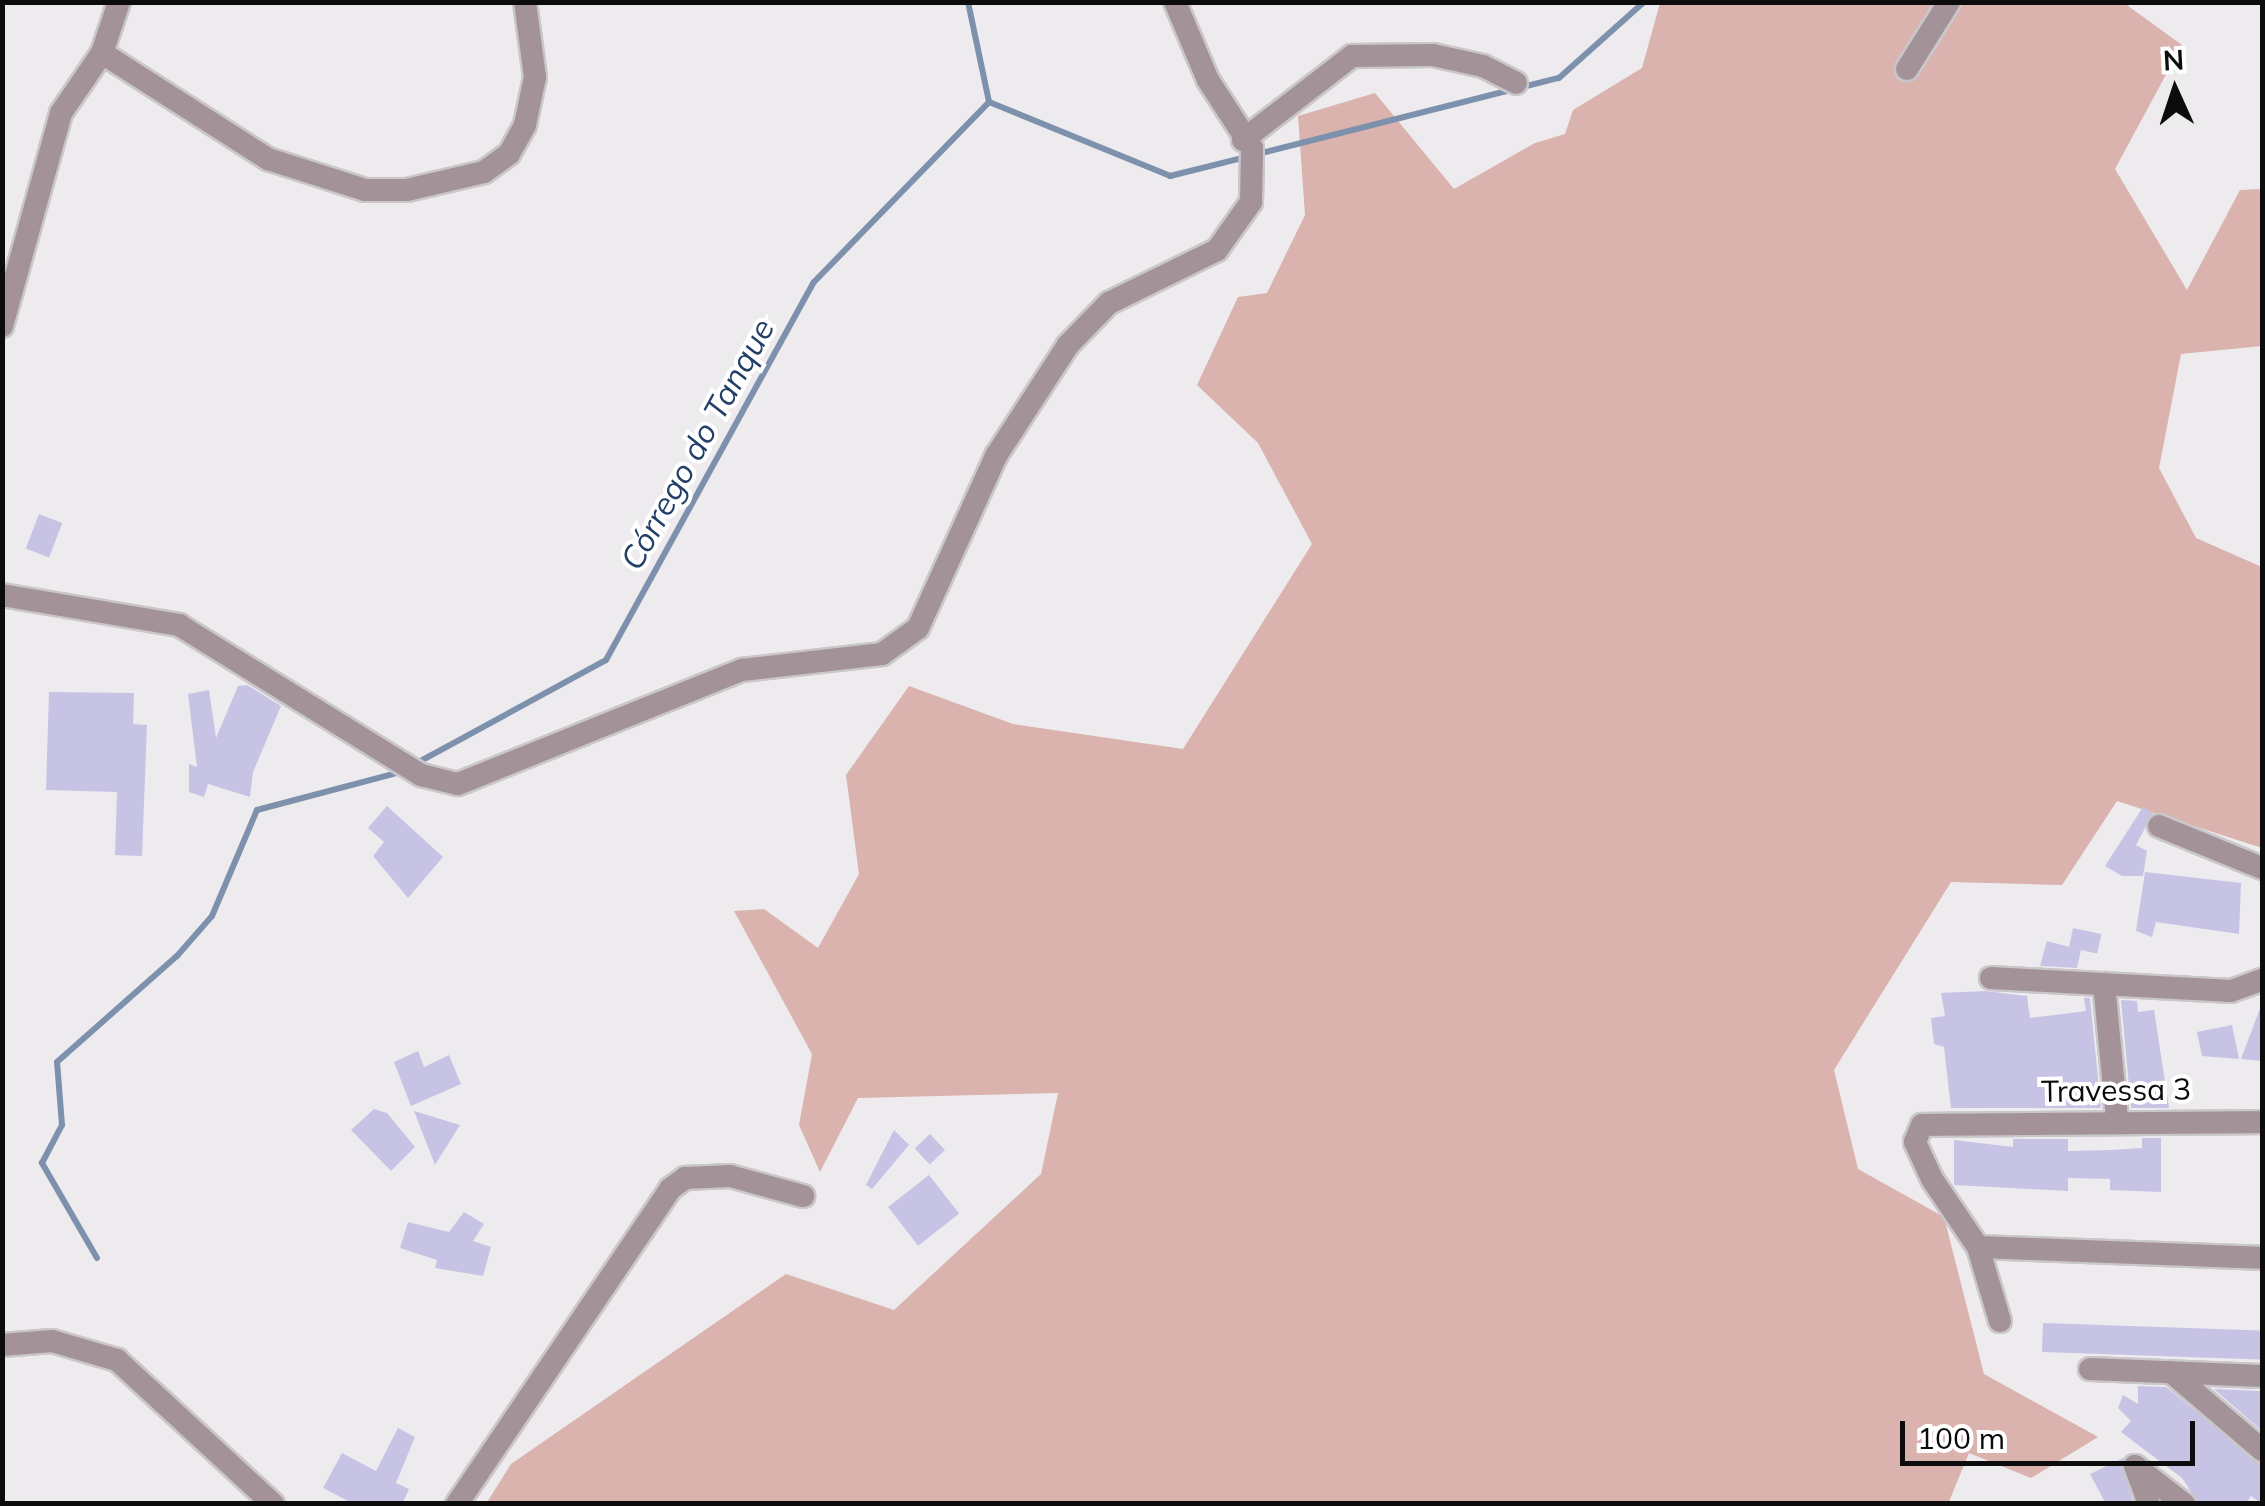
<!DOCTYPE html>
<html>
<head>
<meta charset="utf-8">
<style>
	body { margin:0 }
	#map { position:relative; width:2265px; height:1506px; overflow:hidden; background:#eeebee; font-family:Mulish,sans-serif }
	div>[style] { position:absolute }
	.forest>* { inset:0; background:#dab2ae }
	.stream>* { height:6px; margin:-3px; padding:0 3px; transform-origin:3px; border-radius:3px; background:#7d91ad }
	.building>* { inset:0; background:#c6c3e5; transform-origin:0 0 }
	.roads { filter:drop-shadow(2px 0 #cac7ca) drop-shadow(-2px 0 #cac7ca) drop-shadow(0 2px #cac7ca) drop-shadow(0 -2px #cac7ca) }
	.minor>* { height:22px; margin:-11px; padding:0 11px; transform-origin:11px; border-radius:11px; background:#a39399 }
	span { translate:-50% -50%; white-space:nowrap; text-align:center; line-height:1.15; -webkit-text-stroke:8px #fff; paint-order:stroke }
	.street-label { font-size:30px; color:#0d0c0d }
	.water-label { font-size:32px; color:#233f67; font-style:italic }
	.frame { position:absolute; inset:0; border:5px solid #0d0c0d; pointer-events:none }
	.north { position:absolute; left:2125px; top:40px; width:100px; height:100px; -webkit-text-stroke:8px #fff; paint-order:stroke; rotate:357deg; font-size:28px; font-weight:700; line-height:40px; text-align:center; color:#0d0c0d }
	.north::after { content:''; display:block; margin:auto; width:35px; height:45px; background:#0d0c0d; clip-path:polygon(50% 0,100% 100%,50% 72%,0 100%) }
	.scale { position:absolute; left:1900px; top:1421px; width:295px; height:45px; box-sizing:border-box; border:5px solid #0d0c0d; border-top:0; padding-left:12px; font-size:30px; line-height:35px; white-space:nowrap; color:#0d0c0d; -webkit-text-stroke:8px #fff; paint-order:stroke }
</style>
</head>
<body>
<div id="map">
	<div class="forest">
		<i style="clip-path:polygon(1660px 3px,2124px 3px,2182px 45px,2115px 169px,2187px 290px,2240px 190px,2262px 189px,2262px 346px,2181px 354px,2159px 468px,2196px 538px,2262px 567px,2262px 848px,2117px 801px,2062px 885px,1951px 882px,1834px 1070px,1858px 1169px,1944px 1217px,1984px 1374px,2098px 1437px,2031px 1478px,1969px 1453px,1948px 1504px,486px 1504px,511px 1464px,786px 1274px,894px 1310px,1041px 1174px,1058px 1093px,858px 1098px,820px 1172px,799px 1125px,812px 1054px,734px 911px,764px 909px,818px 948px,859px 874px,846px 775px,909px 686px,1013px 724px,1183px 749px,1312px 544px,1258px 443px,1197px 385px,1238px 297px,1267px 293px,1305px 215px,1298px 116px,1375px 93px,1454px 189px,1535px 143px,1565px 134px,1573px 110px,1642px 68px)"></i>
	</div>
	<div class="stream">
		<i style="left:968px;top:2px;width:102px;rotate:78.1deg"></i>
		<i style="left:1258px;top:154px;width:310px;rotate:-14.2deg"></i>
		<i style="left:1559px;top:78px;width:114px;rotate:-41.8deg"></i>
		<i style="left:417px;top:763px;width:215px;rotate:-28.6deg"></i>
		<i style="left:606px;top:660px;width:431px;rotate:-61.2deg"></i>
		<i style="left:814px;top:282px;width:251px;rotate:-45.8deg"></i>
		<i style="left:989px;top:102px;width:196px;rotate:22.2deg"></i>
		<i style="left:1170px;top:176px;width:78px;rotate:-14deg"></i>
		<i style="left:97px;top:1258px;width:110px;rotate:-120.1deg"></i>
		<i style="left:42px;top:1163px;width:43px;rotate:-62.2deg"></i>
		<i style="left:62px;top:1125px;width:63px;rotate:-94.5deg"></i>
		<i style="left:57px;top:1062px;width:160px;rotate:-41.5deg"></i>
		<i style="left:177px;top:956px;width:53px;rotate:-48.8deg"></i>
		<i style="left:212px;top:916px;width:115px;rotate:-67deg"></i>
		<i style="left:257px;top:810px;width:149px;rotate:-14.8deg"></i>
	</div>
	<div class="building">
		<i style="left:39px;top:514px;width:25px;height:37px;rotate:21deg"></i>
		<i style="clip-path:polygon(247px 685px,281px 706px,253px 772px,250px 797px,208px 784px,204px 797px,189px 792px,189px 764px,197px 767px,188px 694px,209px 690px,216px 738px,238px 686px)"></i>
		<i style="clip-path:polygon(49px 692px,134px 693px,133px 724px,147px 725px,142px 856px,115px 855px,117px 792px,46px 790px)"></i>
		<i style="clip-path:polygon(387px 806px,443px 857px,408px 898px,373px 856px,384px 842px,368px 828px)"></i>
		<i style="clip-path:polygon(2143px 807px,2153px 813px,2136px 845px,2147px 851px,2143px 876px,2122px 876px,2105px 866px)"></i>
		<i style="clip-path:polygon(2145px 872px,2241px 883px,2239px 934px,2156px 922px,2152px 937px,2136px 931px)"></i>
		<i style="left:2073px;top:928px;width:29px;height:20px;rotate:12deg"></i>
		<i style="clip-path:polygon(2047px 941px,2081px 950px,2077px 968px,2040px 966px)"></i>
		<i style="clip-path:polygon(1985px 991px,2027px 996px,2030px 1018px,2086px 1011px,2084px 998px,2090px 998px,2101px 1108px,1951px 1108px,1944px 1047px,1934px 1044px,1931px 1018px,1945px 1016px,1941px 993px)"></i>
		<i style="clip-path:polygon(2121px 1000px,2137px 1001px,2138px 1012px,2154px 1010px,2169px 1108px,2131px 1108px)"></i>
		<i style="clip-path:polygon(2261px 1006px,2262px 1061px,2241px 1059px)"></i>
		<i style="clip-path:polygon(2232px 1025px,2239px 1059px,2202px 1056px,2197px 1032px)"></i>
		<i style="clip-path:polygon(418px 1051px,424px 1067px,449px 1055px,461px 1084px,411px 1106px,394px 1062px)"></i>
		<i style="clip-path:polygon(374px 1109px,387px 1113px,415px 1147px,391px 1171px,351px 1130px)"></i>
		<i style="clip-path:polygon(414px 1111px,460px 1125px,435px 1165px)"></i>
		<i style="clip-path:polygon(894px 1130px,909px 1145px,872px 1189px,866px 1185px)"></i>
		<i style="left:930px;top:1134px;width:22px;height:21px;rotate:47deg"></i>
		<i style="clip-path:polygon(2142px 1138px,2161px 1138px,2161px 1192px,2110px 1190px,2110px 1179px,2068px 1178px,2068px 1191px,1954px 1185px,1954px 1140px,2013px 1147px,2013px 1139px,2068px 1139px,2068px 1151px,2110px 1150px,2142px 1148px)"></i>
		<i style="left:929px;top:1175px;width:49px;height:52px;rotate:52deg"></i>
		<i style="clip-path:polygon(464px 1212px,484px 1224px,473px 1241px,491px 1247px,483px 1276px,435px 1268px,437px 1260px,400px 1248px,408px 1222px,449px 1232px)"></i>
		<i style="left:2043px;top:1323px;width:218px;height:29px;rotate:2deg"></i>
		<i style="clip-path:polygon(2138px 1386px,2166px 1387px,2262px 1465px,2262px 1504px,2251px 1496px,2246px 1504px,2199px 1504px,2182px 1478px,2121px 1432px,2131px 1421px,2118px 1408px,2123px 1395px,2138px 1404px)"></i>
		<i style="clip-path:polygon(2214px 1389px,2262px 1391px,2262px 1431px)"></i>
		<i style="clip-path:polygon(398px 1428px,415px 1437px,396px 1483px,409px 1489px,402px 1504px,354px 1504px,323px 1488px,342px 1453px,376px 1471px)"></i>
		<i style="clip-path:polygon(2123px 1458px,2133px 1504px,2106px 1504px,2090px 1474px)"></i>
	</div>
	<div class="roads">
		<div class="minor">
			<i style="left:102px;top:53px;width:197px;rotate:32.6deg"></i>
			<i style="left:268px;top:159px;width:102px;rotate:17.7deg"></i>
			<i style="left:365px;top:190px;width:42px"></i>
			<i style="left:407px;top:190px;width:79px;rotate:-13.2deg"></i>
			<i style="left:484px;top:172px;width:31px;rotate:-36deg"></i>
			<i style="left:509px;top:154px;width:33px;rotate:-61deg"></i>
			<i style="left:525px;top:125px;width:49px;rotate:-78.2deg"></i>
			<i style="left:535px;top:77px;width:76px;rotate:-97.6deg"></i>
			<i style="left:1907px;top:69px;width:79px;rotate:-57.9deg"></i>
			<i style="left:1243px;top:140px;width:138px;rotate:-37.6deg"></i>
			<i style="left:1352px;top:56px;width:81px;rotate:-0.7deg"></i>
			<i style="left:1433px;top:55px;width:51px;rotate:12.4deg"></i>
			<i style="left:1483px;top:66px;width:37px;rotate:27deg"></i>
			<i style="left:2px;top:326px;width:221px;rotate:-74.5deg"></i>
			<i style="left:61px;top:113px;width:73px;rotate:-55.7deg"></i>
			<i style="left:102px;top:53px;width:54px;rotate:-71.6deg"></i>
			<i style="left:2px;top:595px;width:180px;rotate:9.6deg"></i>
			<i style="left:179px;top:625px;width:285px;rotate:31.8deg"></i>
			<i style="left:421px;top:775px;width:38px;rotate:14deg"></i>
			<i style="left:458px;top:784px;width:306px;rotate:-21.9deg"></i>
			<i style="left:742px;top:670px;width:141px;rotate:-6.5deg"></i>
			<i style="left:882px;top:654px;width:44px;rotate:-35.8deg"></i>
			<i style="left:918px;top:628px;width:189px;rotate:-65.6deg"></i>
			<i style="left:996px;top:456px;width:132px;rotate:-57deg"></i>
			<i style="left:1068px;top:345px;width:59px;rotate:-45.7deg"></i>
			<i style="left:1109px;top:303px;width:120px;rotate:-26.1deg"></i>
			<i style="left:1217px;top:250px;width:59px;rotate:-54.7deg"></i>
			<i style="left:1251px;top:202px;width:54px;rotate:-88.9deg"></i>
			<i style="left:1252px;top:148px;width:81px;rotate:-122.9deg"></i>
			<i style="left:1208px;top:80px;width:85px;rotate:-112.9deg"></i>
			<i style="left:2159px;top:826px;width:111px;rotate:22.2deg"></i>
			<i style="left:1991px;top:978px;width:240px;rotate:3.1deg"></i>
			<i style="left:2231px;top:991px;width:33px;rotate:-20deg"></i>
			<i style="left:2104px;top:984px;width:136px;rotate:84.5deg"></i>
			<i style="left:1978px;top:1247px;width:82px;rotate:-124.1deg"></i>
			<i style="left:1932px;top:1179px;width:41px;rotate:-114.7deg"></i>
			<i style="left:1915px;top:1142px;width:18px;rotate:-68deg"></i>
			<i style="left:1922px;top:1125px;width:340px;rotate:-0.5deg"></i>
			<i style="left:2000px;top:1321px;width:77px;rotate:-106.6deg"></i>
			<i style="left:1978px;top:1247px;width:284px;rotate:2.2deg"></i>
			<i style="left:2px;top:1345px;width:50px;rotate:-4.6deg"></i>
			<i style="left:52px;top:1341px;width:68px;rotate:16.3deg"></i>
			<i style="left:117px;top:1360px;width:212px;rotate:42.7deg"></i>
			<i style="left:2090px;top:1369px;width:172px;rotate:2.3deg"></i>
			<i style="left:2171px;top:1372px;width:120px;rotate:40.6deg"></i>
			<i style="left:457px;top:1504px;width:380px;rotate:-55.9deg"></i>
			<i style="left:670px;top:1189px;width:19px;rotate:-36deg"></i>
			<i style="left:685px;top:1178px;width:45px;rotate:-2.5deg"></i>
			<i style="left:730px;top:1176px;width:76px;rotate:15.3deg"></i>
			<i style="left:2149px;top:1504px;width:40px;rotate:-110.2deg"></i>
			<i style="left:2135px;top:1466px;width:62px;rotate:37.8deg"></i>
		</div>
	</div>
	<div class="street-label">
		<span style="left:2116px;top:1090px;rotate:-1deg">Travessa 3</span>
	</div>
	<div class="water-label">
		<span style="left:697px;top:444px;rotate:-61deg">Córrego do Tanque</span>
	</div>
	<div class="frame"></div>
	<div class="north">N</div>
	<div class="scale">100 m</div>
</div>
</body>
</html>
